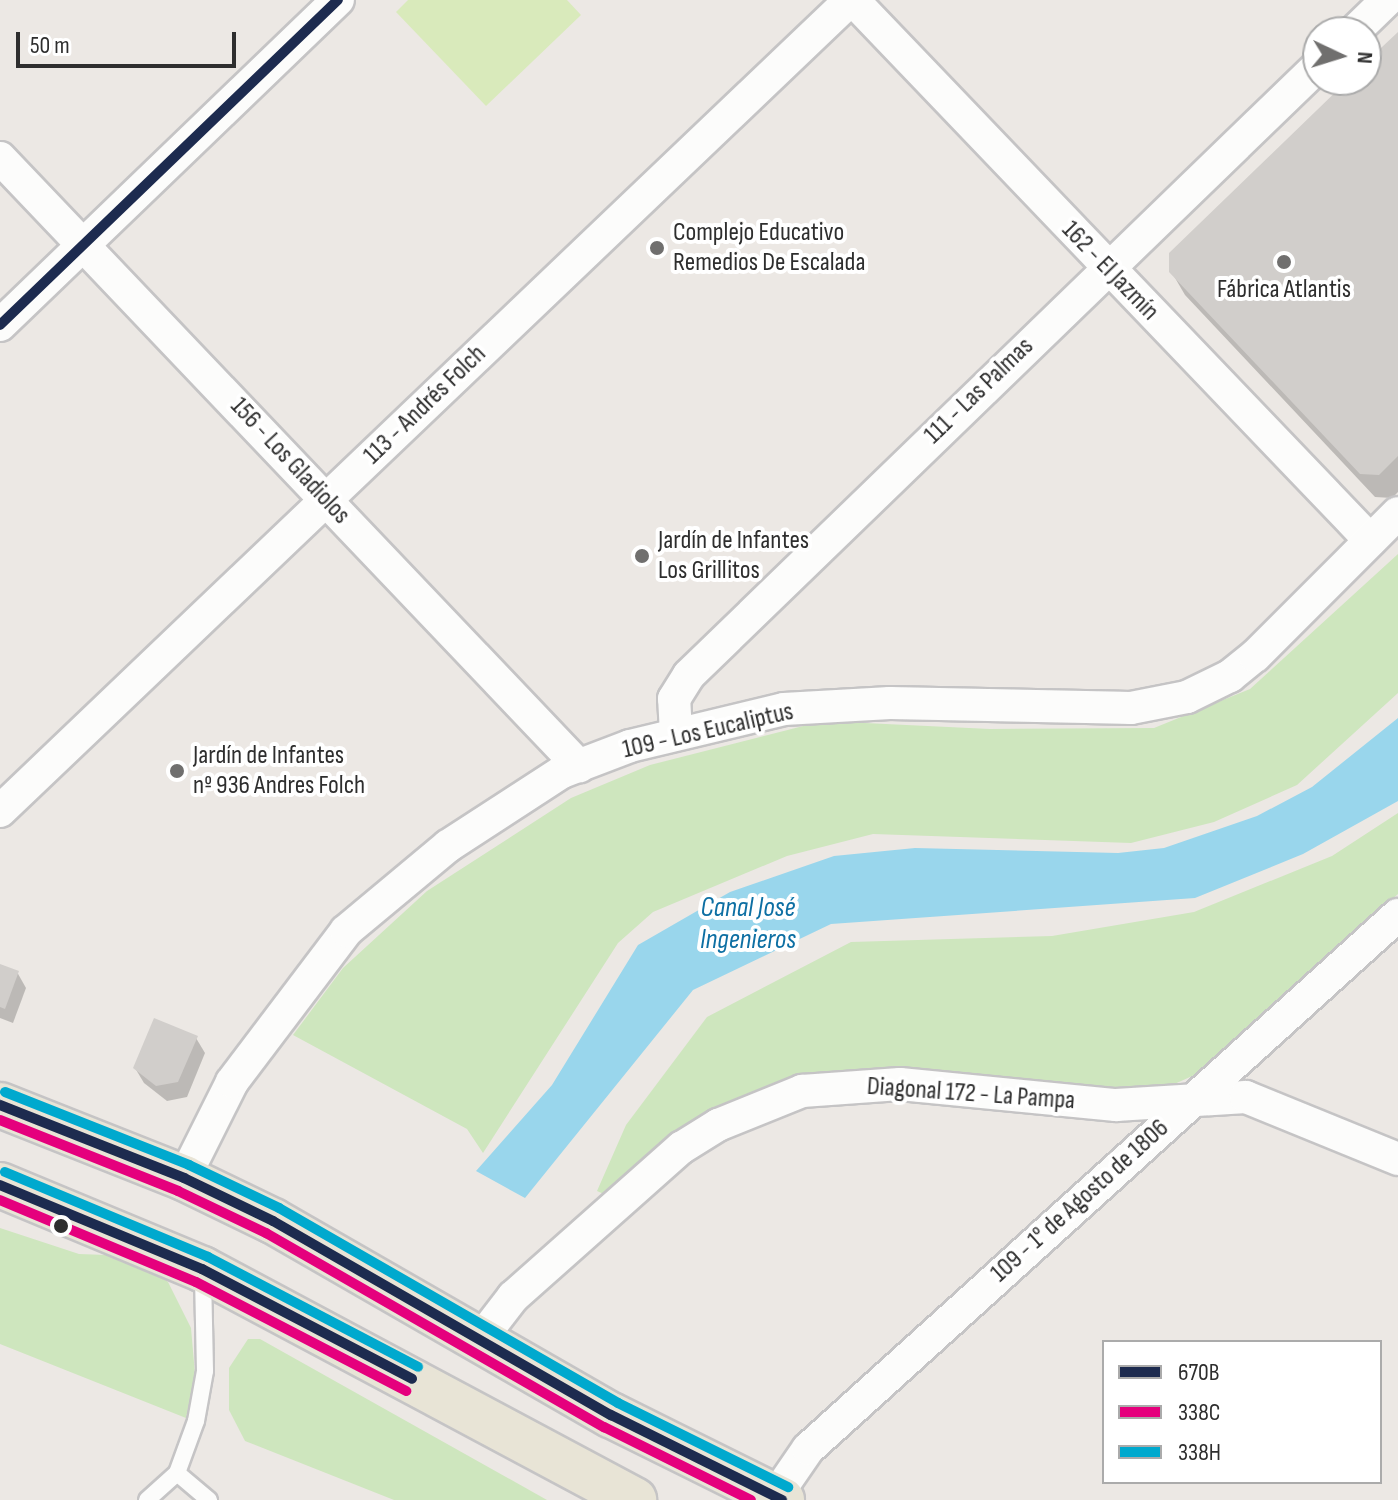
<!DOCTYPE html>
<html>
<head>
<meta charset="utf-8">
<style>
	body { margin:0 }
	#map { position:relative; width:1398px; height:1500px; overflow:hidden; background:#ece8e4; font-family:"Sofia Sans Condensed",sans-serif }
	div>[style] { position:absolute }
	.green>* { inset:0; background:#cee6be }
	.pitch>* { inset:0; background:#d9eabb }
	.water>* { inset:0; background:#99d6ec }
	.shadow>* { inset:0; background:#0003 }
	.building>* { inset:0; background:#d1cecb }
	.roads { filter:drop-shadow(2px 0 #c5c4c5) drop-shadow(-2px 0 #c5c4c5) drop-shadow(0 2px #c5c4c5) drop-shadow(0 -2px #c5c4c5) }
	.service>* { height:16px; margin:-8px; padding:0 8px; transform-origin:8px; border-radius:8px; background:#fcfcfb }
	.minor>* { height:32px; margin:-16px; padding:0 16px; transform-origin:16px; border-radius:16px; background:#fcfcfb }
	.primary>* { height:44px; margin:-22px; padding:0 22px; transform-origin:22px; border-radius:22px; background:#e8e4d6 }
	.bus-1>* { height:10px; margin:-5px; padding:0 5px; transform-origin:5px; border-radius:5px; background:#1d2b4f }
	.bus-2>* { height:10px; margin:-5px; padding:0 5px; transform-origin:5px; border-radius:5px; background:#e5007d }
	.bus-3>* { height:10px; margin:-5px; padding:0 5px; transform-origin:5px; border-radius:5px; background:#00a9ce }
	.dots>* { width:22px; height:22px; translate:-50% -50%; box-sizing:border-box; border:4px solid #fff; border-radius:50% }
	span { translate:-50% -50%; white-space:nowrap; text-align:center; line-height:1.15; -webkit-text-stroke:8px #fff; paint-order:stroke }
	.poi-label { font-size:26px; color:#2e2e2e }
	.left { translate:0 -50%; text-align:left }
	.street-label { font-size:26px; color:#2e2e2e }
	.water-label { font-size:28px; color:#0d6fa3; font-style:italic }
	.legend { position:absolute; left:1102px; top:1340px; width:280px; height:144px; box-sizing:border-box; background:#fff; border:2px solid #ababab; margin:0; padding:10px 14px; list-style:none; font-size:24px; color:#2e2e2e }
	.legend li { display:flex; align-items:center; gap:16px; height:40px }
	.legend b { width:40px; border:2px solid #ababab }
	.north { position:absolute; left:1302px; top:16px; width:80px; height:80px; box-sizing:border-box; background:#fff; border:2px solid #ababab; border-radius:50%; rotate:94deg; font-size:22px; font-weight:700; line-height:32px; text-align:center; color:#2e2e2e }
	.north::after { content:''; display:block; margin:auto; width:28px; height:36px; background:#706f6e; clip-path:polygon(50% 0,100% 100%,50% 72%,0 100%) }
	.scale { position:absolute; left:16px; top:32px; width:220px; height:36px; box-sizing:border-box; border:4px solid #2e2e2e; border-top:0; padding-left:10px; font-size:24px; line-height:28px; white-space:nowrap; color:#2e2e2e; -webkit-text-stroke:6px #fff; paint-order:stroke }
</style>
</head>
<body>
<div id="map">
	<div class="green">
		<i style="clip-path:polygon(1398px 554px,1398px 693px,1297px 785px,1214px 822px,1131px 843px,873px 834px,787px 856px,653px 912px,618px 943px,483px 1153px,467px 1129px,293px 1035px,343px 968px,427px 891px,571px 798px,650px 765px,823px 721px,990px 729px,1154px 728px,1250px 689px)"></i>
		<i style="clip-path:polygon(1398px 813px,1398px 894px,1199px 1073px,1161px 1090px,1113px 1096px,848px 1073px,606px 1195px,597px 1191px,626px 1125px,707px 1017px,851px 942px,1052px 936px,1194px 912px,1332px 856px)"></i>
		<i style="clip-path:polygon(0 1228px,79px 1254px,134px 1256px,168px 1282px,191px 1328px,195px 1374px,186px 1418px,0 1344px)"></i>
		<i style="clip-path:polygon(248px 1339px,260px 1339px,547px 1500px,394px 1500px,245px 1441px,229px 1410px,229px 1368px)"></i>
	</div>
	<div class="pitch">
		<i style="clip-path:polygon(408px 0,567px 0,581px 15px,486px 106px,396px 12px)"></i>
	</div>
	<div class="water">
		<i style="clip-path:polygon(1398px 718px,1398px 801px,1303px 854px,1195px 898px,831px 924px,693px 990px,525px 1198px,476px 1171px,552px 1085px,638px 945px,730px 892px,834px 856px,915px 848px,1118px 853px,1164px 848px,1257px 816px,1312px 787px)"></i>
	</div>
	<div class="shadow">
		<i style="clip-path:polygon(1398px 34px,1398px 492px,1392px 498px,1375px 497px,1185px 295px,1171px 271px,1351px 80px,1366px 80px,1366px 65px)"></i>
		<i style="clip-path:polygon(0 966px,17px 972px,26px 988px,13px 1023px,0 1018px)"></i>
		<i style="clip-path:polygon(196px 1038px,205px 1053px,187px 1097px,167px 1101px,144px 1083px,135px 1068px)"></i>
	</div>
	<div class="building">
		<i style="clip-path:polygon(1398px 32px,1398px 456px,1379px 475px,1360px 474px,1169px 272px,1169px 253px,1348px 80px,1366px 80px,1366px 62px)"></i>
		<i style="clip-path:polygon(0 964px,19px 971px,5px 1009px,0 1007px)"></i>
		<i style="clip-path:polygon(154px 1018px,198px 1036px,178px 1082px,156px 1086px,133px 1068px)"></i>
	</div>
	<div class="roads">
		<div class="service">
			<i style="left:177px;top:1473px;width:42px;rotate:40.2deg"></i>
			<i style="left:147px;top:1500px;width:40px;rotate:-42deg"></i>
			<i style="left:177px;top:1473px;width:55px;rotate:-69.9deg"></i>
			<i style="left:196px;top:1421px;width:51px;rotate:-79.8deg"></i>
			<i style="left:205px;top:1371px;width:97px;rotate:-91.2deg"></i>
		</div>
		<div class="minor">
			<i style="left:853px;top:0;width:748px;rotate:46.25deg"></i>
			<i style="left:1354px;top:32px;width:46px;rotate:-44.1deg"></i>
			<i style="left:0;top:158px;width:840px;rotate:46.4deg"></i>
			<i style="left:0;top:325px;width:469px;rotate:-43.9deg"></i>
			<i style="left:676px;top:734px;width:35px;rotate:-93deg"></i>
			<i style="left:674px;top:699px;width:28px;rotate:-58deg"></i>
			<i style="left:689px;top:675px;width:876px;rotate:-44.07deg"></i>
			<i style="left:0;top:811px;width:1175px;rotate:-43.65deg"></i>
			<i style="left:184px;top:1178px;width:107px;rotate:-63.4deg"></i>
			<i style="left:232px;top:1082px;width:189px;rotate:-52.9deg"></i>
			<i style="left:346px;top:931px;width:133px;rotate:-39.8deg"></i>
			<i style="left:448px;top:846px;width:136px;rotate:-33deg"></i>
			<i style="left:562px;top:772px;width:73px;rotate:-20.9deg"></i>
			<i style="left:630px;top:746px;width:158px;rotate:-13.5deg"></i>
			<i style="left:784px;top:709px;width:106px;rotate:-3.2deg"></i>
			<i style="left:890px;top:703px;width:241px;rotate:1.2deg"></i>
			<i style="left:1131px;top:708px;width:57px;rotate:-11.1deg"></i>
			<i style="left:1187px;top:697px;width:48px;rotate:-26deg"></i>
			<i style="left:1230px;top:676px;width:32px;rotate:-39deg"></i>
			<i style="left:1255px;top:656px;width:202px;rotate:-45deg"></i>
			<i style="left:479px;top:1341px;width:56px;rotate:-52.3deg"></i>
			<i style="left:513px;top:1297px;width:225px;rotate:-41.6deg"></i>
			<i style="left:681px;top:1148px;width:44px;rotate:-31.9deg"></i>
			<i style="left:718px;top:1125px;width:91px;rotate:-22deg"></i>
			<i style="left:802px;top:1091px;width:98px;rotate:-4.1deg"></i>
			<i style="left:900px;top:1084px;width:217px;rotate:5.6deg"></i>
			<i style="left:1116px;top:1105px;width:130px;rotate:-3.5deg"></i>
			<i style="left:1246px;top:1097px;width:164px;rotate:22.2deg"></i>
			<i style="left:775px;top:1497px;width:58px;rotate:-55.5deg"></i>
			<i style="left:808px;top:1449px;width:796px;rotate:-42.15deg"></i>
		</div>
		<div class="primary">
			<i style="left:0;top:1105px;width:198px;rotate:21.6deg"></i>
			<i style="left:184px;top:1178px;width:99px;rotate:25.8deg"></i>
			<i style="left:273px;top:1221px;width:390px;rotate:29.9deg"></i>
			<i style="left:611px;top:1415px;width:191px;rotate:26.4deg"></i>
			<i style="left:0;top:1185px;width:219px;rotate:22.6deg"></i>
			<i style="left:202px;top:1269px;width:490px;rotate:28.1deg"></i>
		</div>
	</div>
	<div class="bus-1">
		<i style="left:0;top:325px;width:469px;rotate:-43.9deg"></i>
		<i style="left:0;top:1105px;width:198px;rotate:21.6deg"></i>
		<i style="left:184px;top:1178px;width:99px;rotate:25.8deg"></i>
		<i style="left:273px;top:1221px;width:390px;rotate:29.9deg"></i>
		<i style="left:611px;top:1415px;width:191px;rotate:26.4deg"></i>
		<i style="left:0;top:1185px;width:219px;rotate:22.6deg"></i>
		<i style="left:202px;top:1269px;width:237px;rotate:27.6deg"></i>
	</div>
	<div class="bus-2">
		<i style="left:0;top:1120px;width:192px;rotate:21.7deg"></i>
		<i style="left:178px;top:1191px;width:98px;rotate:25.5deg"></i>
		<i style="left:266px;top:1233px;width:390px;rotate:29.9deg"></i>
		<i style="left:604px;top:1427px;width:164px;rotate:26.4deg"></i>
		<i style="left:0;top:1200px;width:212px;rotate:22.7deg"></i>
		<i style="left:196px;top:1282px;width:237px;rotate:27.4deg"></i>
	</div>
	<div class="bus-3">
		<i style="left:5px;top:1092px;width:198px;rotate:21.6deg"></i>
		<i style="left:189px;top:1165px;width:100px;rotate:25.5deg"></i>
		<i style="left:279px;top:1208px;width:391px;rotate:29.9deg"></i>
		<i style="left:618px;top:1403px;width:190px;rotate:26.3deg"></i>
		<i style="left:5px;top:1172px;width:220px;rotate:22.7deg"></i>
		<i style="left:208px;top:1257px;width:237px;rotate:27.6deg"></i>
	</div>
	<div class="dots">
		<i style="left:657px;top:248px;background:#706f6e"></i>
		<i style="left:1284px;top:262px;background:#706f6e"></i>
		<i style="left:642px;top:556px;background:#706f6e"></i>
		<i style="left:177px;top:771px;background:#706f6e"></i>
		<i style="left:61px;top:1226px;background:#2e2e2e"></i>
	</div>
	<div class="poi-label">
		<span class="left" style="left:673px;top:248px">Complejo Educativo<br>Remedios De Escalada</span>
		<span style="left:1284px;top:290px">Fábrica Atlantis</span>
		<span class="left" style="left:658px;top:556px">Jardín de Infantes<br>Los Grillitos</span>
		<span class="left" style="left:193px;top:771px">Jardín de Infantes<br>nº 936 Andres Folch</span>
	</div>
	<div class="street-label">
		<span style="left:1110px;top:271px;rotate:46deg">162 - El Jazmín</span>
		<span style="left:979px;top:391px;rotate:-44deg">111 - Las Palmas</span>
		<span style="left:425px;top:405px;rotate:-44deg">113 - Andrés Folch</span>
		<span style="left:290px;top:461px;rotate:47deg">156 - Los Gladiolos</span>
		<span style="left:708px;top:731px;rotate:-13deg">109 - Los Eucaliptus</span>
		<span style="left:971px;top:1094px;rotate:4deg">Diagonal 172 - La Pampa</span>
		<span style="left:1080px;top:1201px;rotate:-42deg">109 - 1° de Agosto de 1806</span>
	</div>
	<div class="water-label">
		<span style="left:748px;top:924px">Canal José<br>Ingenieros</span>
	</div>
	<ul class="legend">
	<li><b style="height:10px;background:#1d2b4f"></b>670B</li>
	<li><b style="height:10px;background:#e5007d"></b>338C</li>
	<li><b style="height:10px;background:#00a9ce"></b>338H</li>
	</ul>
	<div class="north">N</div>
	<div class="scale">50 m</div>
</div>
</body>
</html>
